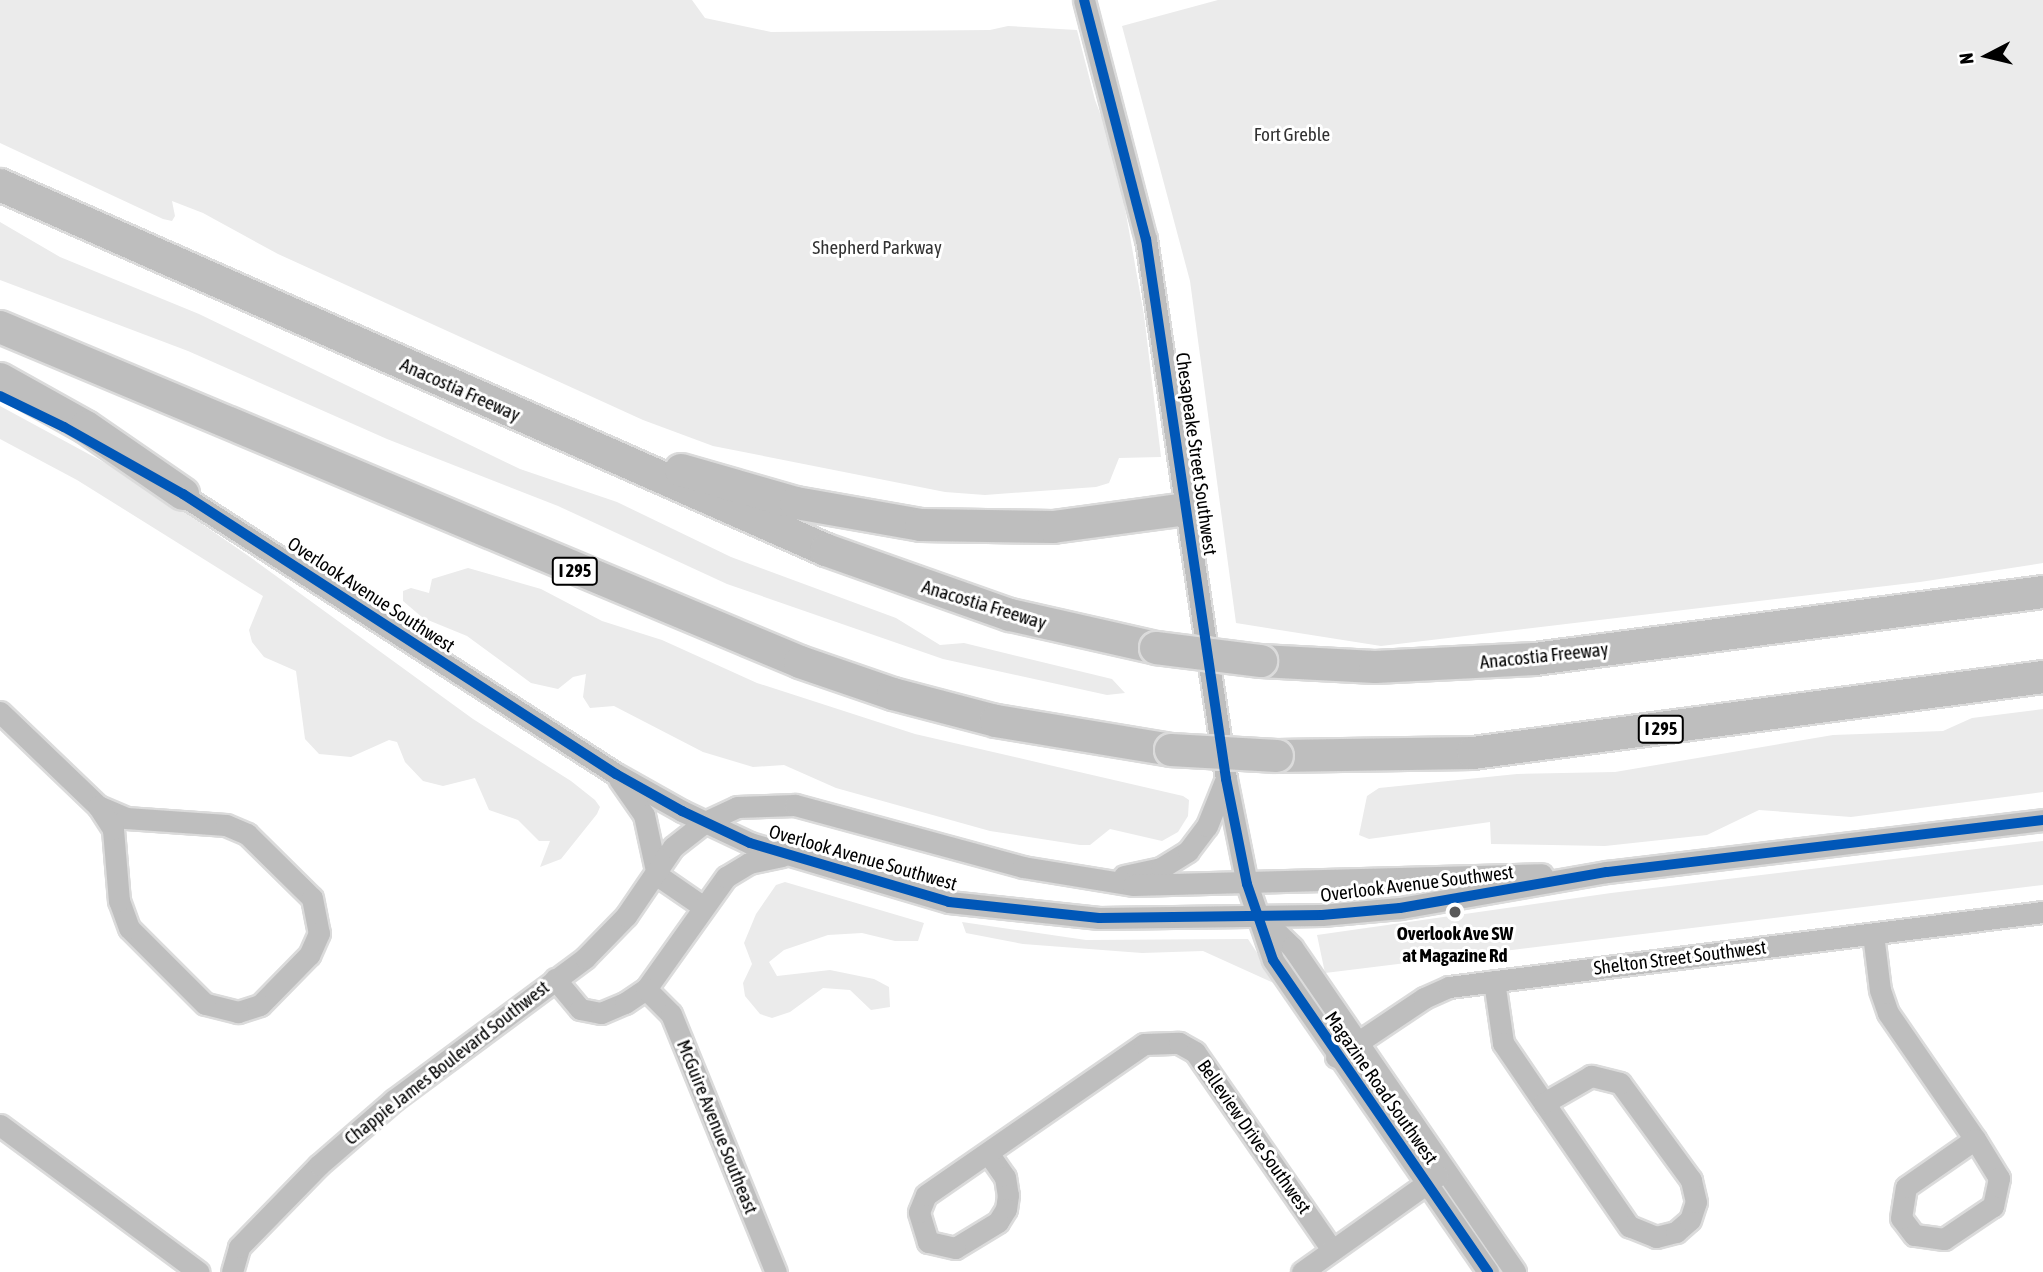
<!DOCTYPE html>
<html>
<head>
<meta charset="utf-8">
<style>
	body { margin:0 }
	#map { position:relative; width:2043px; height:1272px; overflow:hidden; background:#fff; font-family:"Asap Condensed",sans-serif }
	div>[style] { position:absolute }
	.green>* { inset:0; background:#ebebeb }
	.roads { filter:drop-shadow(2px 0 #dbdbdb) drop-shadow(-2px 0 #dbdbdb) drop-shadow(0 2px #dbdbdb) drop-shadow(0 -2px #dbdbdb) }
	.minor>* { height:21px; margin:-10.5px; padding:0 10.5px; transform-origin:10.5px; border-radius:10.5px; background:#bebebe }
	.highway>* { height:32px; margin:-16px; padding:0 16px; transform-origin:16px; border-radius:16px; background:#bebebe }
	.bridges { filter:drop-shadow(2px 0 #dbdbdb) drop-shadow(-2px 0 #dbdbdb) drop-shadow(0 2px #dbdbdb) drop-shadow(0 -2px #dbdbdb) }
	.highway-bridge>* { height:32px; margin:-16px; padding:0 16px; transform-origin:16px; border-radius:16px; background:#bebebe }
	.cycleway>* { height:10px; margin:-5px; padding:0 5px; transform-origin:5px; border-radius:5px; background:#0057b8 }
	.dots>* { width:19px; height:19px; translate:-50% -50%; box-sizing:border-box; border:4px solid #fff; border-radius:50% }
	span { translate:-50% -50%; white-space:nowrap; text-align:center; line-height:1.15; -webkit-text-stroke:6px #fff; paint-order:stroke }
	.shield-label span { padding:2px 5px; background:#fff; border:2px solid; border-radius:5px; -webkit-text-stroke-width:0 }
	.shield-label { font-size:18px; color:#000; font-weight:700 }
	.park-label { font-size:19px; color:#323232 }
	.street-label { font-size:19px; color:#000 }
	.poi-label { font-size:19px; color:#000; font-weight:700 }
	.north { position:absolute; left:1952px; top:21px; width:70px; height:70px; -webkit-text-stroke:5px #fff; paint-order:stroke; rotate:263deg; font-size:19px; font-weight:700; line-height:28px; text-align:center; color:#000 }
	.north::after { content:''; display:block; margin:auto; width:24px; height:32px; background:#000; clip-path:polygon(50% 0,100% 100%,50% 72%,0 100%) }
</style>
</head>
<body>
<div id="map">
	<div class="green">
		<i style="clip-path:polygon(0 0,692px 0,705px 18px,771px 32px,990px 30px,1008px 26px,1077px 30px,1095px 100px,1115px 152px,1144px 315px,1161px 457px,1119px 458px,1109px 483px,1096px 487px,985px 495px,945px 492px,713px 446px,643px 420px,278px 254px,203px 213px,172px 201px,175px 216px,172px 221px,163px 219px,0 143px)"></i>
		<i style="clip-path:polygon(1218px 0,2043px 0,2043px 563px,1920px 582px,1381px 646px,1236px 623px,1190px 281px,1122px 26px)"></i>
		<i style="clip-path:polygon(0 222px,60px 257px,199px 314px,520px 469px,617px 502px,731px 557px,896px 618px,940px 645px,964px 643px,1112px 679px,1125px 693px,1107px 695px,943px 659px,727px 584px,558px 506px,387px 439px,188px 351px,0 280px)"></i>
		<i style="clip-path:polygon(0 406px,144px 484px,250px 557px,473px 719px,571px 781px,595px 800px,600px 807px,597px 814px,561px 859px,540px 867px,550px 841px,539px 841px,518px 820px,489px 810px,475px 778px,443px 786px,423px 781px,405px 762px,397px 742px,389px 740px,351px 757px,319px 754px,305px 739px,296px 671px,264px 657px,252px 642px,249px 630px,263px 596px,77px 480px,0 439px)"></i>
		<i style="clip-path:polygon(468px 568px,541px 589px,602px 621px,662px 640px,757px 683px,915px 734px,1183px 796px,1189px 800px,1188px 816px,1178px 832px,1162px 841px,1110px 829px,1090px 845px,1080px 845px,990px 831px,836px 788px,784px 765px,753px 767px,703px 752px,614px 706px,590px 708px,583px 697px,586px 674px,573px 677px,558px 689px,531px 683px,467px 636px,423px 618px,403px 601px,403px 591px,411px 588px,429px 593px,432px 579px)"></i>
		<i style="clip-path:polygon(2043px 709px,2043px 792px,1851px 817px,1759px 810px,1707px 835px,1605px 846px,1491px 844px,1490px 822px,1369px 839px,1359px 835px,1367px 796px,1379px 788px,1517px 774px,1615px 772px,1833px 735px,1943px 731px,1972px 718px)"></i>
		<i style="clip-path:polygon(2043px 841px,2043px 885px,1325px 973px,1317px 935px,1611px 893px)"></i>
		<i style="clip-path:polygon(785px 882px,924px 923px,918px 941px,895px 941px,862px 933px,828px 935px,784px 950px,769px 962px,777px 976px,830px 970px,874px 979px,889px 987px,890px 1007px,871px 1010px,850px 990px,823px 988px,790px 1012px,772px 1018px,760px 1014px,745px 996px,743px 983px,752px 964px,744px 943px,756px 914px,776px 885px)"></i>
		<i style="clip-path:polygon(962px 922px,1086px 940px,1248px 939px,1278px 985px,1203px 951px,1142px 953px,1023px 944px,966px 933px)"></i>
	</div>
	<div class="roads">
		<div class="minor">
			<i style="left:1084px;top:0;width:247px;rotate:75.5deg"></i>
			<i style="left:1146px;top:239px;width:546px;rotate:81.57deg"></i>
			<i style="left:1226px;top:779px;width:107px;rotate:78.7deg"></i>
			<i style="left:1247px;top:884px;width:80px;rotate:71.1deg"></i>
			<i style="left:1273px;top:960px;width:379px;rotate:55.4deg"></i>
			<i style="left:171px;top:488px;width:529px;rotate:32.73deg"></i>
			<i style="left:616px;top:774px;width:76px;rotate:29.3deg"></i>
			<i style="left:682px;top:811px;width:75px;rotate:25.2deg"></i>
			<i style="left:750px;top:843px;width:208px;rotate:16.5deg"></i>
			<i style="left:949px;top:902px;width:151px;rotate:6.1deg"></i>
			<i style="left:1099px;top:918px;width:223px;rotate:-0.8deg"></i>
			<i style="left:1322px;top:915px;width:78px;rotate:-5.1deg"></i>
			<i style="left:1400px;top:908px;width:210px;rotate:-9.9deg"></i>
			<i style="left:1607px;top:872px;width:439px;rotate:-6.8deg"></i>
			<i style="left:0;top:712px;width:136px;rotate:43.8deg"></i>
			<i style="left:619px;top:779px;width:44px;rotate:55.2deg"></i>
			<i style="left:644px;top:815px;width:61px;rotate:77.8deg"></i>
			<i style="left:657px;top:875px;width:55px;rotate:34.6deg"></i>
			<i style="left:98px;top:806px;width:30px;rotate:23deg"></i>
			<i style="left:126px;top:818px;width:100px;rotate:4deg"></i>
			<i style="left:226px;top:825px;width:23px;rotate:23deg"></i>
			<i style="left:247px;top:834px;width:91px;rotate:44.6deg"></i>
			<i style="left:312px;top:898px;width:36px;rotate:79deg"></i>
			<i style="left:319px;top:933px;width:24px;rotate:114deg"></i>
			<i style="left:309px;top:955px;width:70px;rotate:134.4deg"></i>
			<i style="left:260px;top:1005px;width:23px;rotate:162deg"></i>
			<i style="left:238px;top:1012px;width:34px;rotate:-166deg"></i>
			<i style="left:205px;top:1004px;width:107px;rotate:-135deg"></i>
			<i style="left:129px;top:928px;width:29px;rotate:-110deg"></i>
			<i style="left:119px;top:901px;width:72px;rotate:-94.8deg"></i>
			<i style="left:113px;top:829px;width:27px;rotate:-123deg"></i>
			<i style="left:1124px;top:876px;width:38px;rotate:-12deg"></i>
			<i style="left:1161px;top:868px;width:32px;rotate:-32deg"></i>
			<i style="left:1188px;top:851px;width:31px;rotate:-53deg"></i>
			<i style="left:1207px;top:826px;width:48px;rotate:-68.2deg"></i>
			<i style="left:1261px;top:917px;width:43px;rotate:44.1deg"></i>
			<i style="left:1292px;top:947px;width:394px;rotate:55.5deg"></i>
			<i style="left:1873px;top:934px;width:56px;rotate:82.9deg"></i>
			<i style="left:1880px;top:990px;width:24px;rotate:71deg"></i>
			<i style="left:1888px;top:1013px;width:153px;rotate:55.4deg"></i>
			<i style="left:1975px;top:1139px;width:46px;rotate:58.4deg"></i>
			<i style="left:1999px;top:1178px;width:29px;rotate:102deg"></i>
			<i style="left:1993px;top:1206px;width:59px;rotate:146deg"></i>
			<i style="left:1944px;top:1239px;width:30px;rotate:-172deg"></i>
			<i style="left:1914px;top:1235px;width:21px;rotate:-127deg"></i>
			<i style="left:1901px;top:1218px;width:31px;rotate:-81deg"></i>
			<i style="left:1906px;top:1187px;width:84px;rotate:-34.8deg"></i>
			<i style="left:555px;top:979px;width:39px;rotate:50deg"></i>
			<i style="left:580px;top:1009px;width:21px;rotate:11deg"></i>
			<i style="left:601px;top:1013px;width:26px;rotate:-23deg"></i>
			<i style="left:625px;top:1003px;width:25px;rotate:-34deg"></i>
			<i style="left:646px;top:989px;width:138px;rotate:-54.5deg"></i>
			<i style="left:726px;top:877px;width:27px;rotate:-31deg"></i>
			<i style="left:749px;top:863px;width:34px;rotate:-12deg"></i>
			<i style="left:1494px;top:981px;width:63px;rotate:81.7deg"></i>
			<i style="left:1503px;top:1043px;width:73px;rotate:55.7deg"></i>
			<i style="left:1544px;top:1103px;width:150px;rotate:55.4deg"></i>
			<i style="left:1629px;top:1226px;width:29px;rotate:22deg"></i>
			<i style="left:1656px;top:1237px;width:21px;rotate:-14deg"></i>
			<i style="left:1676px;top:1232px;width:18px;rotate:-41deg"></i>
			<i style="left:1690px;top:1220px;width:19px;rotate:-72deg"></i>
			<i style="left:1696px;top:1202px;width:23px;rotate:-103deg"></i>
			<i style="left:1691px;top:1180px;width:120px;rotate:-126.2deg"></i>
			<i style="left:1620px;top:1083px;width:30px;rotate:-166deg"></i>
			<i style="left:1591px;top:1076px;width:54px;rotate:150.1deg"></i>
			<i style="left:646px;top:989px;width:35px;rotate:45deg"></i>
			<i style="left:671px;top:1014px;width:279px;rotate:67.9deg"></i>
			<i style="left:1336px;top:1057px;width:106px;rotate:-33.8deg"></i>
			<i style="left:1424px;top:998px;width:27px;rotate:-24deg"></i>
			<i style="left:1449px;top:987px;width:599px;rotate:-7.2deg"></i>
			<i style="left:0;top:1125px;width:247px;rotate:36.5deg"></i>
			<i style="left:988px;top:1153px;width:29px;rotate:55deg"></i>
			<i style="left:1005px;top:1177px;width:18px;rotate:81deg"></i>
			<i style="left:1008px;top:1195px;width:14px;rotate:98deg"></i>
			<i style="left:1006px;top:1209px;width:15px;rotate:122deg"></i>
			<i style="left:998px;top:1222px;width:50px;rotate:148.8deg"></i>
			<i style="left:955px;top:1248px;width:28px;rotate:-167deg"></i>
			<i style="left:928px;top:1242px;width:31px;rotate:-107deg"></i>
			<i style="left:919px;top:1212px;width:18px;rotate:-68deg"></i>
			<i style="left:926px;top:1195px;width:265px;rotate:-34.7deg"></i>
			<i style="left:1144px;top:1044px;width:35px;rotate:-2deg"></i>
			<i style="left:1179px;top:1043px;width:18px;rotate:29deg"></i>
			<i style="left:1195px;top:1052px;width:241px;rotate:55.3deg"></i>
			<i style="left:232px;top:1272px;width:26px;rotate:-74deg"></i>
			<i style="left:239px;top:1247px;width:115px;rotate:-45.7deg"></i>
			<i style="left:319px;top:1165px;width:99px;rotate:-40.9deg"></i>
			<i style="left:394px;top:1100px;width:238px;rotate:-36.6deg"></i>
			<i style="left:585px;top:958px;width:59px;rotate:-45.7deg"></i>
			<i style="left:626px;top:916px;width:83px;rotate:-55.7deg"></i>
			<i style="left:673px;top:847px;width:41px;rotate:-38deg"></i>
			<i style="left:705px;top:822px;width:35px;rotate:-25deg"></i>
			<i style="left:737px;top:807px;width:58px;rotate:-2deg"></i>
			<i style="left:795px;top:805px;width:236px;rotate:15.2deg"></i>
			<i style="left:1023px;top:867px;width:111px;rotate:9.3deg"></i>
			<i style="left:1133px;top:885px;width:409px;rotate:-1.5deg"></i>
			<i style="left:1302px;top:1272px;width:166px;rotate:-35.4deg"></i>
		</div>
		<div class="highway">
			<i style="left:0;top:185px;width:903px;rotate:23.84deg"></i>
			<i style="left:826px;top:550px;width:195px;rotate:19.5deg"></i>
			<i style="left:1010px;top:615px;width:150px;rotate:12.7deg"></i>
			<i style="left:0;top:327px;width:867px;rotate:22.72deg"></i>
			<i style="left:800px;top:662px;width:98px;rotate:19deg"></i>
			<i style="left:893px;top:694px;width:106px;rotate:14.7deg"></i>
			<i style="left:996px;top:721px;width:177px;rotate:9.4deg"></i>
			<i style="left:0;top:379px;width:98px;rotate:29.2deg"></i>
			<i style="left:86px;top:427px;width:118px;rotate:34.6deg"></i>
			<i style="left:681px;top:470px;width:120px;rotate:16deg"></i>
			<i style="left:796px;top:503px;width:127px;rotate:10deg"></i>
			<i style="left:921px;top:525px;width:132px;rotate:0.9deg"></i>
			<i style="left:1053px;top:527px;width:134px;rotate:-7.7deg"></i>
			<i style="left:1261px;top:661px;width:114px;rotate:3deg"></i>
			<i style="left:1375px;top:667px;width:160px;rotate:-2.9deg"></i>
			<i style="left:1535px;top:659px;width:512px;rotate:-7.51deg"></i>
			<i style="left:1277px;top:756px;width:196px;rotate:-0.9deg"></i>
			<i style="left:1473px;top:753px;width:575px;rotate:-7.59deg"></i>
		</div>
	</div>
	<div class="bridges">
		<div class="highway-bridge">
			<i style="left:1156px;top:648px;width:106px;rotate:7.1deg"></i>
			<i style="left:1171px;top:750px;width:106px;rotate:3.2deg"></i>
		</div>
	</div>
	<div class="cycleway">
		<i style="left:1084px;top:0;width:247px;rotate:75.5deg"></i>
		<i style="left:1146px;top:239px;width:546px;rotate:81.57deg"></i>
		<i style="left:1226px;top:779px;width:107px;rotate:78.7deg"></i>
		<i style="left:1247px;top:884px;width:80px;rotate:71.1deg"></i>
		<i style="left:1273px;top:960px;width:379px;rotate:55.4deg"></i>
		<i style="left:0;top:396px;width:71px;rotate:25.8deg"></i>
		<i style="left:64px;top:427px;width:137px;rotate:29.4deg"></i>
		<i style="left:183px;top:494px;width:516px;rotate:32.89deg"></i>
		<i style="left:616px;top:774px;width:76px;rotate:29.3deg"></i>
		<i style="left:682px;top:811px;width:75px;rotate:25.2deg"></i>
		<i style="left:750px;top:843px;width:208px;rotate:16.5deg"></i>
		<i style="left:949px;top:902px;width:151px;rotate:6.1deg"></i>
		<i style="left:1099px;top:918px;width:223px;rotate:-0.8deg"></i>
		<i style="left:1322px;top:915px;width:78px;rotate:-5.1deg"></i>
		<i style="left:1400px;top:908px;width:210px;rotate:-9.9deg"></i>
		<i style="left:1607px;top:872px;width:439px;rotate:-6.8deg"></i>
	</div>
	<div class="dots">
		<i style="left:1455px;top:912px;background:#595959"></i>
	</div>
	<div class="shield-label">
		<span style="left:575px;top:571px">I 295</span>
		<span style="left:1661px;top:729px">I 295</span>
	</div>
	<div class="park-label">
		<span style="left:1292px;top:135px">Fort Greble</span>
		<span style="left:877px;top:248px">Shepherd Parkway</span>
	</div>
	<div class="street-label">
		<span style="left:460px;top:390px;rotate:24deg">Anacostia Freeway</span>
		<span style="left:1196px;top:454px;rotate:82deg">Chesapeake Street Southwest</span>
		<span style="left:371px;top:595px;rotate:33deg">Overlook Avenue Southwest</span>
		<span style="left:984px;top:605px;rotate:17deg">Anacostia Freeway</span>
		<span style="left:1544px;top:656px;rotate:-6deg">Anacostia Freeway</span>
		<span style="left:863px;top:858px;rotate:16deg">Overlook Avenue Southwest</span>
		<span style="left:1417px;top:884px;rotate:-7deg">Overlook Avenue Southwest</span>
		<span style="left:1680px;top:958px;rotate:-7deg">Shelton Street Southwest</span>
		<span style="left:447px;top:1063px;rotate:-38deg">Chappie James Boulevard Southwest</span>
		<span style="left:1381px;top:1088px;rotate:55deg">Magazine Road Southwest</span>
		<span style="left:717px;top:1127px;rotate:68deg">McGuire Avenue Southeast</span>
		<span style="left:1254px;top:1137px;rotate:55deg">Belleview Drive Southwest</span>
	</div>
	<div class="poi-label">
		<span style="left:1455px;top:945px">Overlook Ave SW<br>at Magazine Rd</span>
	</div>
	<div class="north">N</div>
</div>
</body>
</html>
